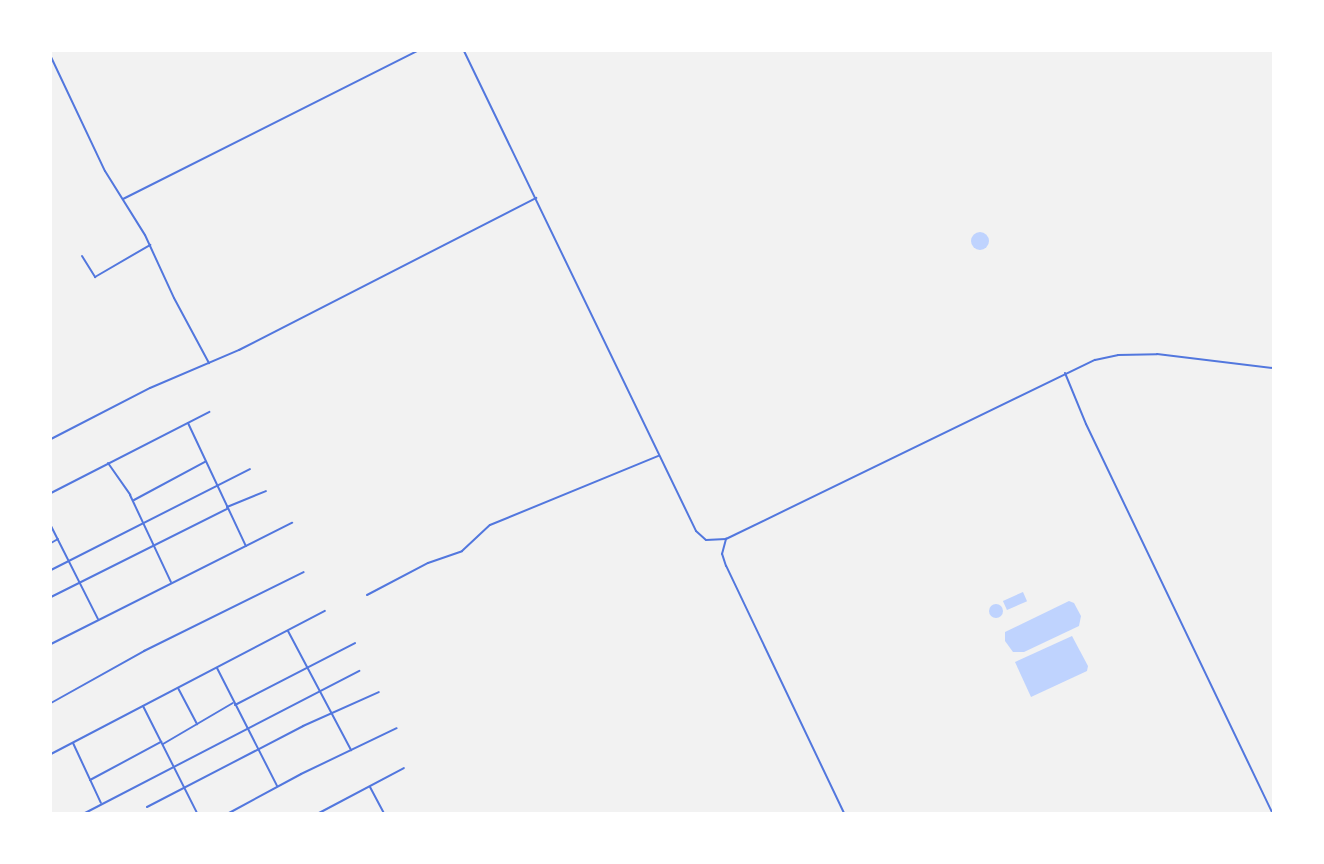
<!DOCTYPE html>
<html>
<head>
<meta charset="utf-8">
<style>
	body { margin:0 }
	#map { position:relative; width:1324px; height:864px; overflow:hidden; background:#f2f2f2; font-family:"Exo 2",sans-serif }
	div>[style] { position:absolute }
	.water>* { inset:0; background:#bfd3fe; transform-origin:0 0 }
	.round { border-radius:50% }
	.minor>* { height:2px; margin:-1px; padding:0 1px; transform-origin:1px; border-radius:1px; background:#5277de }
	span { translate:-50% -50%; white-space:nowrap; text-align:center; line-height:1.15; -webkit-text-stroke:6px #fff; paint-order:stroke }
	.frame { position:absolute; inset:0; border:52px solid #fff; pointer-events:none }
</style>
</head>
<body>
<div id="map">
	<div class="water">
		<i class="round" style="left:971px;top:232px;width:18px;height:18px"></i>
		<i style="left:1023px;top:592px;width:10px;height:22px;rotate:66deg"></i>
		<i style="clip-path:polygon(1069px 601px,1074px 603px,1081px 616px,1079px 626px,1024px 652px,1013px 652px,1005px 641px,1005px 632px)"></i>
		<i class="round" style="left:989px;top:604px;width:14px;height:14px"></i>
		<i style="clip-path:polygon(1072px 636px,1088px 666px,1087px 671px,1031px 697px,1015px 662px)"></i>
	</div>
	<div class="minor">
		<i style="left:464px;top:51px;width:533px;rotate:64.2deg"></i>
		<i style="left:696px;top:531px;width:13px;rotate:42deg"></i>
		<i style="left:706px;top:540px;width:20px;rotate:-3deg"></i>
		<i style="left:51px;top:57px;width:126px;rotate:64.7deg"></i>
		<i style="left:105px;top:171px;width:75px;rotate:58deg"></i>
		<i style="left:145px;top:235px;width:69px;rotate:65.3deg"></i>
		<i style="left:174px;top:298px;width:74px;rotate:61.7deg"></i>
		<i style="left:123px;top:199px;width:329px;rotate:-26.7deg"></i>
		<i style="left:82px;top:256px;width:25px;rotate:58deg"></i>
		<i style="left:95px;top:277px;width:64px;rotate:-30.2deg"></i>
		<i style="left:1065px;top:373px;width:55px;rotate:67.6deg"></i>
		<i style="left:1086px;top:424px;width:431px;rotate:64.4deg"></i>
		<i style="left:188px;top:423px;width:136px;rotate:64.8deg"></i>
		<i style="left:51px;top:439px;width:111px;rotate:-27.3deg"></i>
		<i style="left:150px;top:388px;width:97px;rotate:-23.1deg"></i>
		<i style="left:239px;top:350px;width:334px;rotate:-27.1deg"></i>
		<i style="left:108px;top:463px;width:39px;rotate:55deg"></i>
		<i style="left:130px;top:495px;width:96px;rotate:64.8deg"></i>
		<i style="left:51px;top:493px;width:178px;rotate:-27.1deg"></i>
		<i style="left:134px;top:500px;width:81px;rotate:-28.2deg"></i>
		<i style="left:227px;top:507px;width:42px;rotate:-22.3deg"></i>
		<i style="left:51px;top:526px;width:104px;rotate:63.2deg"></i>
		<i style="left:51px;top:543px;width:8px;rotate:-30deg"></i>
		<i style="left:51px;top:570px;width:223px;rotate:-26.9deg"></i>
		<i style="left:367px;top:595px;width:69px;rotate:-27.7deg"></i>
		<i style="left:428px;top:563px;width:36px;rotate:-19deg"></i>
		<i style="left:462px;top:551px;width:38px;rotate:-43deg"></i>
		<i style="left:490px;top:525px;width:182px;rotate:-22.3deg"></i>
		<i style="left:51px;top:597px;width:197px;rotate:-26.6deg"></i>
		<i style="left:288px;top:631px;width:135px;rotate:62.1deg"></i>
		<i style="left:51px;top:644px;width:270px;rotate:-26.7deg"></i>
		<i style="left:217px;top:668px;width:132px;rotate:63deg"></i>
		<i style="left:178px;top:688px;width:41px;rotate:62.2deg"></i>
		<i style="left:51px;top:703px;width:107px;rotate:-29.2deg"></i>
		<i style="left:144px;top:651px;width:178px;rotate:-26.3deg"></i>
		<i style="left:235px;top:705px;width:135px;rotate:-27.3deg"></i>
		<i style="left:143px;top:706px;width:120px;rotate:63.2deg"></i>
		<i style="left:73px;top:743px;width:66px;rotate:65deg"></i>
		<i style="left:163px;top:744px;width:81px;rotate:-30.4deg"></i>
		<i style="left:51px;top:754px;width:309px;rotate:-27.6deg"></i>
		<i style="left:90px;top:780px;width:81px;rotate:-28.2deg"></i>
		<i style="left:370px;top:787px;width:30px;rotate:62deg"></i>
		<i style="left:147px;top:807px;width:176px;rotate:-27.4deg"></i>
		<i style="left:303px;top:726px;width:83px;rotate:-24.1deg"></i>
		<i style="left:85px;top:813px;width:309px;rotate:-27.4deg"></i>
		<i style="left:229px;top:813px;width:82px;rotate:-28.4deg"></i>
		<i style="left:301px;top:774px;width:106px;rotate:-25.6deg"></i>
		<i style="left:319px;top:813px;width:96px;rotate:-27.9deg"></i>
		<i style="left:844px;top:813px;width:274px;rotate:-115.5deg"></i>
		<i style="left:726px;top:566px;width:13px;rotate:-108deg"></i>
		<i style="left:722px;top:554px;width:16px;rotate:-75deg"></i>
		<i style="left:726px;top:539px;width:410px;rotate:-25.9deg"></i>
		<i style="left:1095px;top:360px;width:24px;rotate:-12deg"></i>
		<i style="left:1118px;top:355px;width:39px;rotate:-1deg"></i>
		<i style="left:1157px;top:354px;width:117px;rotate:6.9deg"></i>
	</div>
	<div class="frame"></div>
</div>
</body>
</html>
